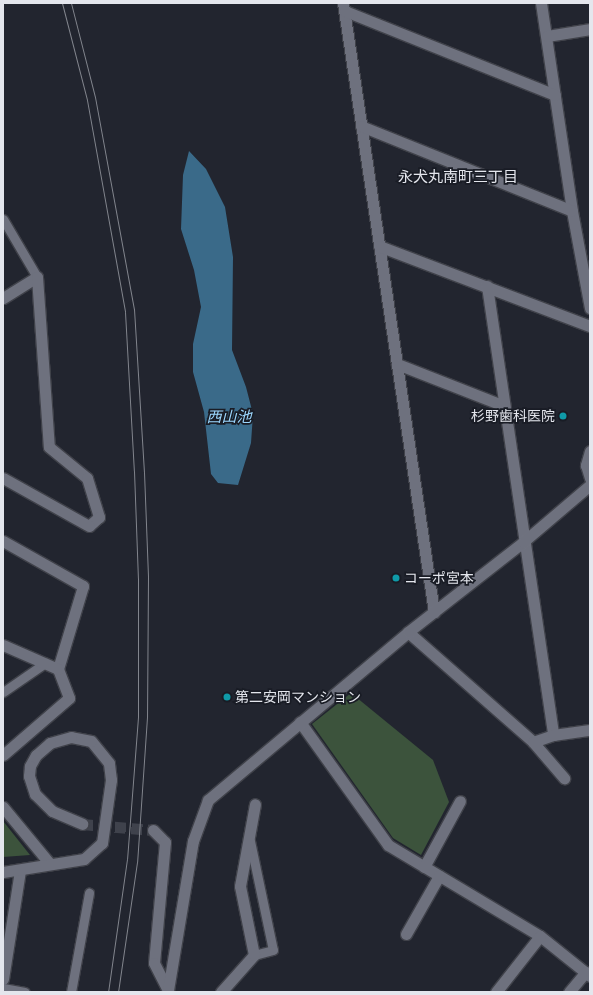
<!DOCTYPE html>
<html>
<head>
<meta charset="utf-8">
<style>
	body { margin:0 }
	#map { position:relative; width:593px; height:995px; overflow:hidden; background:#22252f; font-family:"Crimson Pro","Noto Sans JP",serif }
	div>[style] { position:absolute }
	.green>* { inset:0; background:#3c533c }
	.water>* { inset:0; background:#3a6a89 }
	.tertiary-tunnel>* { height:11px; margin-top:-5.5px; transform-origin:0; background:repeating-linear-gradient(90deg,#3f424c 0 11px,transparent 0 16.5px) }
	.roads { filter:drop-shadow(1px 0 #40424a) drop-shadow(-1px 0 #40424a) drop-shadow(0 1px #40424a) drop-shadow(0 -1px #40424a) }
	.service>* { height:9px; margin:-4.5px; padding:0 4.5px; transform-origin:4.5px; border-radius:4.5px; background:#6e717e }
	.minor>* { height:11px; margin:-5.5px; padding:0 5.5px; transform-origin:5.5px; border-radius:5.5px; background:#6e717e }
	.tertiary>* { height:11px; margin:-5.5px; padding:0 5.5px; transform-origin:5.5px; border-radius:5.5px; background:#6e717e }
	.tram>* { height:1px; margin:-0.5px; padding:0 0.5px; transform-origin:0.5px; border-radius:0.5px; background:#82858d }
	.dots>* { width:11px; height:11px; translate:-50% -50%; box-sizing:border-box; border:2px solid #191c25; border-radius:50% }
	span { translate:-50% -50%; white-space:nowrap; text-align:center; line-height:1.15; -webkit-text-stroke:3.5px #191c25; paint-order:stroke }
	.poi-label { font-size:14px; color:#e4e6ed }
	.right { translate:-100% -50%; text-align:right }
	.left { translate:0 -50%; text-align:left }
	.neighbourhood-label { font-size:15px; color:#e4e6ed }
	.water-label { font-size:15px; color:#9cd7fe; font-style:italic }
	.frame { position:absolute; inset:0; border:4px solid #e4e6ed; pointer-events:none }
</style>
</head>
<body>
<div id="map">
	<div class="green">
		<i style="clip-path:polygon(351px 693px,433px 760px,449px 802px,421px 855px,393px 838px,312px 724px)"></i>
		<i style="clip-path:polygon(3px 821px,30px 855px,3px 857px)"></i>
	</div>
	<div class="water">
		<i style="clip-path:polygon(189px 151px,206px 169px,225px 207px,233px 257px,232px 350px,246px 387px,253px 414px,251px 443px,238px 485px,218px 483px,211px 474px,204px 412px,193px 372px,193px 344px,201px 307px,194px 270px,181px 229px,183px 175px)"></i>
	</div>
	<div class="tertiary-tunnel">
		<i style="left:82px;top:824px;width:71px;rotate:4.8deg"></i>
	</div>
	<div class="roads">
		<div class="service">
			<i style="left:3px;top:219px;width:67px;rotate:59.6deg"></i>
			<i style="left:3px;top:692px;width:51px;rotate:-34.6deg"></i>
			<i style="left:250px;top:841px;width:111px;rotate:78.1deg"></i>
			<i style="left:273px;top:950px;width:20px;rotate:165deg"></i>
			<i style="left:3px;top:988px;width:22px;rotate:10deg"></i>
			<i style="left:71px;top:992px;width:101px;rotate:-79.7deg"></i>
		</div>
		<div class="minor">
			<i style="left:343px;top:3px;width:616px;rotate:81.5deg"></i>
			<i style="left:541px;top:3px;width:210px;rotate:81.5deg"></i>
			<i style="left:572px;top:211px;width:99px;rotate:79.5deg"></i>
			<i style="left:345px;top:11px;width:226px;rotate:21.8deg"></i>
			<i style="left:547px;top:36px;width:44px;rotate:-9.2deg"></i>
			<i style="left:361px;top:126px;width:227px;rotate:21.9deg"></i>
			<i style="left:379px;top:246px;width:226px;rotate:20.8deg"></i>
			<i style="left:487px;top:286px;width:454px;rotate:81.6deg"></i>
			<i style="left:3px;top:298px;width:40px;rotate:-32deg"></i>
			<i style="left:37px;top:277px;width:170px;rotate:86deg"></i>
			<i style="left:49px;top:447px;width:49px;rotate:39.2deg"></i>
			<i style="left:87px;top:478px;width:41px;rotate:72.9deg"></i>
			<i style="left:99px;top:517px;width:13px;rotate:138deg"></i>
			<i style="left:89px;top:526px;width:98px;rotate:-150.8deg"></i>
			<i style="left:397px;top:364px;width:115px;rotate:21.4deg"></i>
			<i style="left:590px;top:451px;width:15px;rotate:106deg"></i>
			<i style="left:586px;top:465px;width:14px;rotate:73deg"></i>
			<i style="left:3px;top:541px;width:92px;rotate:29.4deg"></i>
			<i style="left:83px;top:586px;width:87px;rotate:106.8deg"></i>
			<i style="left:58px;top:669px;width:31px;rotate:69deg"></i>
			<i style="left:69px;top:698px;width:87px;rotate:139.2deg"></i>
			<i style="left:408px;top:632px;width:167px;rotate:41.3deg"></i>
			<i style="left:533px;top:742px;width:21px;rotate:-19deg"></i>
			<i style="left:553px;top:735px;width:37px;rotate:-8deg"></i>
			<i style="left:3px;top:645px;width:60px;rotate:23.6deg"></i>
			<i style="left:300px;top:722px;width:151px;rotate:54.4deg"></i>
			<i style="left:388px;top:845px;width:177px;rotate:30.9deg"></i>
			<i style="left:540px;top:936px;width:64px;rotate:38.7deg"></i>
			<i style="left:533px;top:742px;width:48px;rotate:49.3deg"></i>
			<i style="left:3px;top:807px;width:74px;rotate:50.5deg"></i>
			<i style="left:424px;top:867px;width:75px;rotate:-61.4deg"></i>
			<i style="left:406px;top:934px;width:67px;rotate:-60.4deg"></i>
			<i style="left:3px;top:979px;width:110px;rotate:-81.1deg"></i>
			<i style="left:221px;top:992px;width:50px;rotate:-48.3deg"></i>
			<i style="left:254px;top:955px;width:70px;rotate:-101.5deg"></i>
			<i style="left:240px;top:886px;width:83px;rotate:-79.6deg"></i>
			<i style="left:496px;top:992px;width:71px;rotate:-51.8deg"></i>
			<i style="left:569px;top:992px;width:26px;rotate:-50deg"></i>
		</div>
		<div class="tertiary">
			<i style="left:153px;top:830px;width:17px;rotate:45deg"></i>
			<i style="left:165px;top:842px;width:121px;rotate:95.2deg"></i>
			<i style="left:154px;top:963px;width:31px;rotate:63deg"></i>
			<i style="left:3px;top:872px;width:82px;rotate:-9.1deg"></i>
			<i style="left:84px;top:859px;width:24px;rotate:-42deg"></i>
			<i style="left:102px;top:843px;width:64px;rotate:-81.9deg"></i>
			<i style="left:111px;top:780px;width:17px;rotate:-97deg"></i>
			<i style="left:109px;top:763px;width:28px;rotate:-129deg"></i>
			<i style="left:91px;top:741px;width:20px;rotate:-169deg"></i>
			<i style="left:71px;top:737px;width:22px;rotate:164deg"></i>
			<i style="left:50px;top:743px;width:18px;rotate:139deg"></i>
			<i style="left:36px;top:755px;width:13px;rotate:119deg"></i>
			<i style="left:30px;top:766px;width:10px;rotate:96deg"></i>
			<i style="left:29px;top:776px;width:19px;rotate:72deg"></i>
			<i style="left:35px;top:794px;width:24px;rotate:45deg"></i>
			<i style="left:52px;top:811px;width:33px;rotate:23deg"></i>
			<i style="left:168px;top:990px;width:151px;rotate:-80.5deg"></i>
			<i style="left:193px;top:841px;width:44px;rotate:-69.9deg"></i>
			<i style="left:208px;top:800px;width:261px;rotate:-40deg"></i>
			<i style="left:408px;top:632px;width:146px;rotate:-38deg"></i>
			<i style="left:523px;top:542px;width:88px;rotate:-40.4deg"></i>
		</div>
	</div>
	<div class="tram">
		<i style="left:62px;top:3px;width:100px;rotate:75.5deg"></i>
		<i style="left:87px;top:100px;width:215px;rotate:79.8deg"></i>
		<i style="left:125px;top:312px;width:159px;rotate:86.8deg"></i>
		<i style="left:134px;top:471px;width:107px;rotate:87.9deg"></i>
		<i style="left:138px;top:578px;width:139px;rotate:90deg"></i>
		<i style="left:138px;top:717px;width:142px;rotate:94.4deg"></i>
		<i style="left:127px;top:859px;width:134px;rotate:98.1deg"></i>
		<i style="left:71px;top:3px;width:97px;rotate:75.7deg"></i>
		<i style="left:95px;top:97px;width:216px;rotate:79.6deg"></i>
		<i style="left:134px;top:309px;width:163px;rotate:86.5deg"></i>
		<i style="left:144px;top:472px;width:105px;rotate:87.8deg"></i>
		<i style="left:148px;top:577px;width:140px;rotate:90.4deg"></i>
		<i style="left:147px;top:717px;width:145px;rotate:93.9deg"></i>
		<i style="left:137px;top:862px;width:131px;rotate:98.3deg"></i>
	</div>
	<div class="dots">
		<i style="left:563px;top:416px;background:#0f9aa8"></i>
		<i style="left:396px;top:578px;background:#0f9aa8"></i>
		<i style="left:227px;top:697px;background:#0f9aa8"></i>
	</div>
	<div class="poi-label">
		<span class="right" style="left:555px;top:416px">杉野歯科医院</span>
		<span class="left" style="left:404px;top:578px">コーポ宮本</span>
		<span class="left" style="left:235px;top:697px">第二安岡マンション</span>
	</div>
	<div class="neighbourhood-label">
		<span style="left:458px;top:178px">永犬丸南町三丁目</span>
	</div>
	<div class="water-label">
		<span style="left:229px;top:418px">西山池</span>
	</div>
	<div class="frame"></div>
</div>
</body>
</html>
